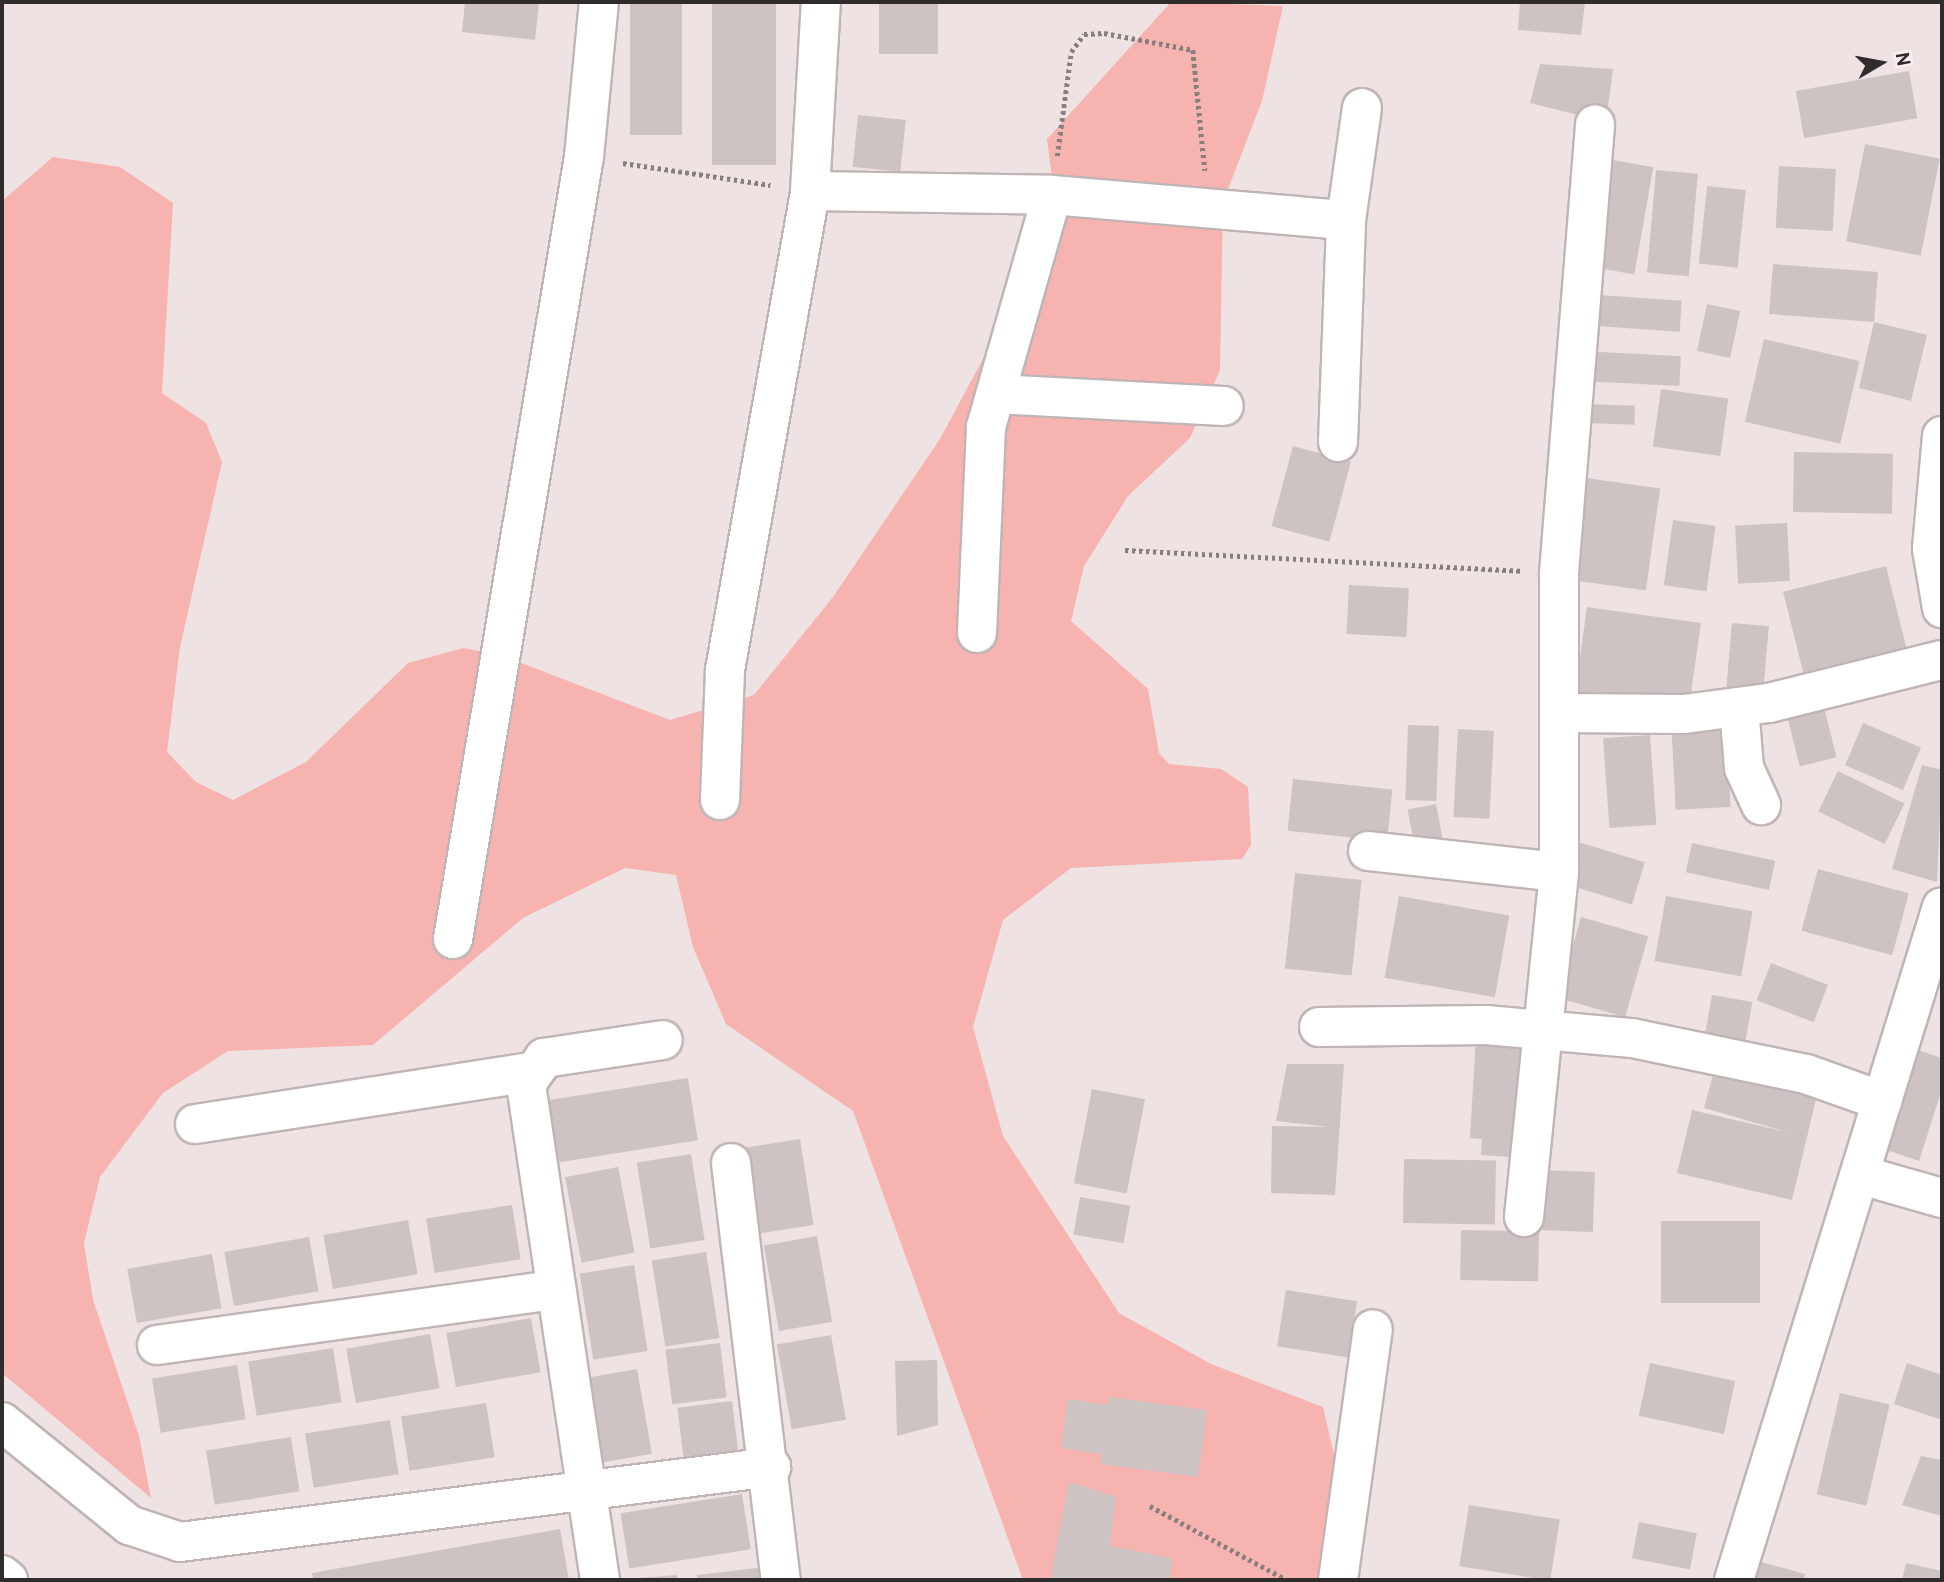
<!DOCTYPE html>
<html>
<head>
<meta charset="utf-8">
<style>
	body { margin:0 }
	#map { position:relative; width:1944px; height:1582px; overflow:hidden; background:#eee3e2; font-family:Overpass,sans-serif }
	div>[style] { position:absolute }
	.green>* { inset:0; background:#f6b3b0 }
	.building>* { inset:0; background:#cec3c3; transform-origin:0 0 }
	.path>* { height:4.5px; margin-top:-2.25px; transform-origin:0; background:repeating-linear-gradient(90deg,#877f7e 0 3.5px,transparent 0 7px) }
	.roads { filter:drop-shadow(2px 0 #c0b5b4) drop-shadow(-2px 0 #c0b5b4) drop-shadow(0 2px #c0b5b4) drop-shadow(0 -2px #c0b5b4) }
	.minor>* { height:38px; margin:-19px; padding:0 19px; transform-origin:19px; border-radius:19px; background:#fff }
	span { translate:-50% -50%; white-space:nowrap; text-align:center; line-height:1.15; -webkit-text-stroke:7px #fbf0ef; paint-order:stroke }
	.frame { position:absolute; inset:0; border:4px solid #312c2c; pointer-events:none }
	.north { position:absolute; left:1846px; top:28px; width:70px; height:70px; -webkit-text-stroke:5px #fbf0ef; paint-order:stroke; rotate:80deg; font-size:19px; font-weight:700; line-height:28px; text-align:center; color:#312c2c }
	.north::after { content:''; display:block; margin:auto; width:24px; height:32px; background:#312c2c; clip-path:polygon(50% 0,100% 100%,50% 72%,0 100%) }
</style>
</head>
<body>
<div id="map">
	<div class="green">
		<i style="clip-path:polygon(1171px 2px,1283px 6px,1262px 101px,1223px 202px,1220px 370px,1190px 438px,1128px 496px,1084px 566px,1071px 621px,1148px 689px,1159px 753px,1169px 764px,1221px 769px,1248px 787px,1251px 845px,1242px 859px,1071px 868px,1003px 920px,973px 1027px,1003px 1136px,1119px 1313px,1211px 1364px,1323px 1407px,1345px 1503px,1332px 1580px,1023px 1580px,853px 1111px,726px 1024px,693px 947px,676px 875px,625px 868px,523px 918px,373px 1045px,228px 1051px,163px 1093px,100px 1177px,84px 1243px,93px 1300px,139px 1436px,151px 1498px,2px 1373px,2px 201px,53px 157px,120px 167px,173px 203px,162px 393px,206px 423px,222px 462px,180px 647px,167px 752px,196px 782px,233px 800px,306px 762px,408px 663px,464px 648px,503px 656px,670px 720px,754px 695px,833px 597px,940px 439px,992px 342px,1053px 185px,1047px 139px)"></i>
	</div>
	<div class="building">
		<i style="clip-path:polygon(465px 2px,539px 2px,535px 40px,462px 32px)"></i>
		<i style="left:630px;top:2px;width:52px;height:133px"></i>
		<i style="left:712px;top:2px;width:64px;height:163px"></i>
		<i style="left:879px;top:2px;width:59px;height:52px"></i>
		<i style="clip-path:polygon(1520px 2px,1585px 3px,1581px 35px,1518px 30px)"></i>
		<i style="clip-path:polygon(1540px 64px,1613px 69px,1606px 122px,1530px 103px)"></i>
		<i style="left:1909px;top:71px;width:48px;height:115px;rotate:80deg"></i>
		<i style="left:858px;top:115px;width:48px;height:52px;rotate:6deg"></i>
		<i style="left:1865px;top:144px;width:76px;height:99px;rotate:11deg"></i>
		<i style="left:1607px;top:159px;width:47px;height:109px;rotate:10deg"></i>
		<i style="left:1779px;top:166px;width:57px;height:62px;rotate:3deg"></i>
		<i style="left:1656px;top:170px;width:42px;height:103px;rotate:5deg"></i>
		<i style="left:1707px;top:186px;width:39px;height:78px;rotate:6deg"></i>
		<i style="clip-path:polygon(1773px 264px,1878px 272px,1874px 322px,1927px 335px,1911px 401px,1859px 388px,1874px 322px,1769px 314px)"></i>
		<i style="left:1584px;top:294px;width:98px;height:31px;rotate:4deg"></i>
		<i style="left:1707px;top:304px;width:34px;height:48px;rotate:12deg"></i>
		<i style="left:1764px;top:339px;width:98px;height:85px;rotate:13deg"></i>
		<i style="left:1583px;top:351px;width:98px;height:30px;rotate:3deg"></i>
		<i style="left:1661px;top:389px;width:68px;height:58px;rotate:8deg"></i>
		<i style="left:1585px;top:404px;width:50px;height:19px;rotate:2deg"></i>
		<i style="left:1293px;top:446px;width:60px;height:83px;rotate:15deg"></i>
		<i style="left:1794px;top:452px;width:99px;height:60px;rotate:1deg"></i>
		<i style="left:1579px;top:477px;width:82px;height:103px;rotate:8deg"></i>
		<i style="left:1673px;top:520px;width:43px;height:66px;rotate:8deg"></i>
		<i style="left:1787px;top:523px;width:58px;height:52px;rotate:87deg"></i>
		<i style="left:1886px;top:566px;width:100px;height:106px;rotate:76deg"></i>
		<i style="left:1349px;top:585px;width:60px;height:49px;rotate:3deg"></i>
		<i style="left:1587px;top:607px;width:115px;height:87px;rotate:8deg"></i>
		<i style="left:1732px;top:623px;width:37px;height:68px;rotate:5deg"></i>
		<i style="left:1823px;top:703px;width:56px;height:38px;rotate:76deg"></i>
		<i style="left:1726px;top:719px;width:88px;height:55px;rotate:87deg"></i>
		<i style="left:1863px;top:723px;width:63px;height:46px;rotate:23deg"></i>
		<i style="left:1408px;top:725px;width:31px;height:75px;rotate:2deg"></i>
		<i style="left:1458px;top:729px;width:36px;height:88px;rotate:3deg"></i>
		<i style="left:1650px;top:735px;width:90px;height:47px;rotate:86deg"></i>
		<i style="clip-path:polygon(1922px 765px,1942px 770px,1937px 882px,1892px 869px)"></i>
		<i style="left:1838px;top:771px;width:74px;height:45px;rotate:26deg"></i>
		<i style="left:1293px;top:779px;width:100px;height:52px;rotate:6deg"></i>
		<i style="left:1436px;top:804px;width:42px;height:29px;rotate:79deg"></i>
		<i style="left:1575px;top:841px;width:73px;height:44px;rotate:17deg"></i>
		<i style="left:1692px;top:843px;width:85px;height:30px;rotate:12deg"></i>
		<i style="left:1818px;top:869px;width:94px;height:64px;rotate:15deg"></i>
		<i style="left:1295px;top:873px;width:67px;height:96px;rotate:6deg"></i>
		<i style="left:1399px;top:896px;width:112px;height:83px;rotate:10deg"></i>
		<i style="left:1666px;top:896px;width:88px;height:66px;rotate:10deg"></i>
		<i style="left:1581px;top:917px;width:70px;height:84px;rotate:16deg"></i>
		<i style="left:1771px;top:963px;width:61px;height:40px;rotate:21deg"></i>
		<i style="left:1712px;top:995px;width:41px;height:45px;rotate:10deg"></i>
		<i style="clip-path:polygon(1476px 1035px,1531px 1039px,1524px 1158px,1481px 1155px,1482px 1139px,1470px 1138px)"></i>
		<i style="clip-path:polygon(1915px 1049px,1942px 1058px,1942px 1089px,1919px 1161px,1884px 1149px)"></i>
		<i style="clip-path:polygon(1716px 1063px,1818px 1091px,1792px 1200px,1677px 1173px,1692px 1110px,1787px 1132px,1704px 1108px)"></i>
		<i style="clip-path:polygon(1287px 1064px,1344px 1064px,1335px 1195px,1271px 1193px,1272px 1126px,1329px 1127px,1276px 1121px)"></i>
		<i style="left:688px;top:1078px;width:63px;height:148px;rotate:81deg"></i>
		<i style="left:1092px;top:1089px;width:54px;height:96px;rotate:11deg"></i>
		<i style="left:800px;top:1139px;width:87px;height:55px;rotate:81deg"></i>
		<i style="left:691px;top:1154px;width:87px;height:55px;rotate:81deg"></i>
		<i style="left:1404px;top:1159px;width:92px;height:64px;rotate:1deg"></i>
		<i style="left:618px;top:1167px;width:87px;height:54px;rotate:79deg"></i>
		<i style="left:1540px;top:1170px;width:55px;height:60px;rotate:2deg"></i>
		<i style="left:1080px;top:1197px;width:51px;height:38px;rotate:10deg"></i>
		<i style="left:512px;top:1205px;width:55px;height:87px;rotate:81deg"></i>
		<i style="left:408px;top:1220px;width:55px;height:86px;rotate:80deg"></i>
		<i style="left:1661px;top:1221px;width:99px;height:82px"></i>
		<i style="left:1461px;top:1230px;width:78px;height:50px;rotate:1deg"></i>
		<i style="left:817px;top:1236px;width:87px;height:54px;rotate:80deg"></i>
		<i style="left:309px;top:1237px;width:55px;height:86px;rotate:80deg"></i>
		<i style="left:706px;top:1252px;width:87px;height:55px;rotate:81deg"></i>
		<i style="left:212px;top:1254px;width:55px;height:86px;rotate:80deg"></i>
		<i style="left:634px;top:1265px;width:87px;height:55px;rotate:81deg"></i>
		<i style="left:1286px;top:1290px;width:72px;height:57px;rotate:9deg"></i>
		<i style="left:531px;top:1318px;width:55px;height:86px;rotate:80deg"></i>
		<i style="left:430px;top:1334px;width:55px;height:85px;rotate:80deg"></i>
		<i style="left:831px;top:1335px;width:86px;height:55px;rotate:80deg"></i>
		<i style="left:720px;top:1343px;width:55px;height:55px;rotate:83deg"></i>
		<i style="left:333px;top:1348px;width:55px;height:86px;rotate:81deg"></i>
		<i style="clip-path:polygon(937px 1360px,938px 1425px,897px 1436px,895px 1361px)"></i>
		<i style="left:1650px;top:1363px;width:87px;height:54px;rotate:12deg"></i>
		<i style="clip-path:polygon(1907px 1363px,1942px 1375px,1942px 1420px,1894px 1404px)"></i>
		<i style="left:237px;top:1365px;width:55px;height:86px;rotate:81deg"></i>
		<i style="left:637px;top:1369px;width:86px;height:55px;rotate:80deg"></i>
		<i style="left:1840px;top:1393px;width:51px;height:104px;rotate:13deg"></i>
		<i style="clip-path:polygon(1110px 1397px,1207px 1410px,1198px 1477px,1101px 1464px,1101px 1454px,1061px 1448px,1068px 1399px,1108px 1405px)"></i>
		<i style="left:732px;top:1401px;width:56px;height:55px;rotate:83deg"></i>
		<i style="left:486px;top:1403px;width:55px;height:86px;rotate:81deg"></i>
		<i style="left:390px;top:1420px;width:55px;height:86px;rotate:81deg"></i>
		<i style="left:291px;top:1437px;width:55px;height:86px;rotate:81deg"></i>
		<i style="clip-path:polygon(1921px 1456px,1942px 1460px,1942px 1516px,1902px 1505px)"></i>
		<i style="clip-path:polygon(1069px 1482px,1116px 1497px,1110px 1546px,1172px 1558px,1170px 1580px,1050px 1580px)"></i>
		<i style="left:742px;top:1494px;width:56px;height:123px;rotate:81deg"></i>
		<i style="left:1469px;top:1505px;width:92px;height:62px;rotate:9deg"></i>
		<i style="left:1639px;top:1522px;width:59px;height:37px;rotate:11deg"></i>
		<i style="clip-path:polygon(560px 1529px,569px 1580px,313px 1580px,312px 1573px)"></i>
		<i style="clip-path:polygon(1754px 1560px,1805px 1574px,1804px 1580px,1748px 1580px)"></i>
		<i style="clip-path:polygon(1906px 1563px,1942px 1571px,1942px 1580px,1902px 1580px)"></i>
		<i style="clip-path:polygon(766px 1567px,767px 1580px,698px 1580px,697px 1575px)"></i>
		<i style="clip-path:polygon(677px 1575px,677px 1580px,638px 1580px,638px 1578px)"></i>
	</div>
	<div class="path">
		<i style="left:1057px;top:156px;width:105px;rotate:-82.3deg"></i>
		<i style="left:1071px;top:52px;width:22px;rotate:-54deg"></i>
		<i style="left:1084px;top:34px;width:20px;rotate:-3deg"></i>
		<i style="left:1104px;top:33px;width:91px;rotate:10.8deg"></i>
		<i style="left:1193px;top:50px;width:121px;rotate:84.3deg"></i>
		<i style="left:623px;top:163px;width:149px;rotate:8.5deg"></i>
		<i style="left:1125px;top:550px;width:396px;rotate:3deg"></i>
		<i style="left:1150px;top:1506px;width:156px;rotate:28.4deg"></i>
	</div>
	<div class="roads">
		<div class="minor">
			<i style="left:810px;top:191px;width:242px;rotate:0.9deg"></i>
			<i style="left:1052px;top:195px;width:295px;rotate:4.9deg"></i>
			<i style="left:996px;top:394px;width:228px;rotate:3deg"></i>
			<i style="left:1942px;top:436px;width:113px;rotate:95.1deg"></i>
			<i style="left:1932px;top:549px;width:60px;rotate:80.4deg"></i>
			<i style="left:1338px;top:442px;width:222px;rotate:-87.9deg"></i>
			<i style="left:1346px;top:220px;width:113px;rotate:-81.9deg"></i>
			<i style="left:977px;top:633px;width:206px;rotate:-87.5deg"></i>
			<i style="left:986px;top:427px;width:241px;rotate:-74.1deg"></i>
			<i style="left:1739px;top:707px;width:61px;rotate:85.3deg"></i>
			<i style="left:1744px;top:768px;width:41px;rotate:65.3deg"></i>
			<i style="left:1561px;top:713px;width:123px;rotate:0.5deg"></i>
			<i style="left:1684px;top:714px;width:86px;rotate:-7.4deg"></i>
			<i style="left:1769px;top:703px;width:178px;rotate:-14deg"></i>
			<i style="left:720px;top:800px;width:130px;rotate:-87.8deg"></i>
			<i style="left:725px;top:670px;width:486px;rotate:-79.9deg"></i>
			<i style="left:810px;top:191px;width:189px;rotate:-86.7deg"></i>
			<i style="left:1368px;top:851px;width:192px;rotate:6.3deg"></i>
			<i style="left:453px;top:939px;width:793px;rotate:-80.49deg"></i>
			<i style="left:584px;top:157px;width:156px;rotate:-84.5deg"></i>
			<i style="left:1319px;top:1027px;width:167px;rotate:-0.7deg"></i>
			<i style="left:1486px;top:1025px;width:147px;rotate:5.1deg"></i>
			<i style="left:1632px;top:1038px;width:178px;rotate:11.7deg"></i>
			<i style="left:1806px;top:1074px;width:81px;rotate:19.6deg"></i>
			<i style="left:195px;top:1124px;width:338px;rotate:-8.8deg"></i>
			<i style="left:731px;top:1163px;width:420px;rotate:83.2deg"></i>
			<i style="left:1861px;top:1175px;width:84px;rotate:15.9deg"></i>
			<i style="left:1524px;top:1217px;width:347px;rotate:-84.2deg"></i>
			<i style="left:1559px;top:872px;width:299px;rotate:-90deg"></i>
			<i style="left:1559px;top:573px;width:450px;rotate:-85.4deg"></i>
			<i style="left:157px;top:1345px;width:400px;rotate:-7.9deg"></i>
			<i style="left:2px;top:1422px;width:164px;rotate:39deg"></i>
			<i style="left:129px;top:1525px;width:54px;rotate:18.4deg"></i>
			<i style="left:180px;top:1542px;width:596px;rotate:-7.23deg"></i>
			<i style="left:2px;top:1575px;width:8px;rotate:40deg"></i>
			<i style="left:600px;top:1580px;width:501px;rotate:-98.49deg"></i>
			<i style="left:526px;top:1084px;width:32px;rotate:-55deg"></i>
			<i style="left:544px;top:1058px;width:120px;rotate:-8.6deg"></i>
			<i style="left:1338px;top:1580px;width:253px;rotate:-82.1deg"></i>
			<i style="left:1734px;top:1580px;width:704px;rotate:-72.83deg"></i>
		</div>
	</div>
	<div class="frame"></div>
	<div class="north">N</div>
</div>
</body>
</html>
